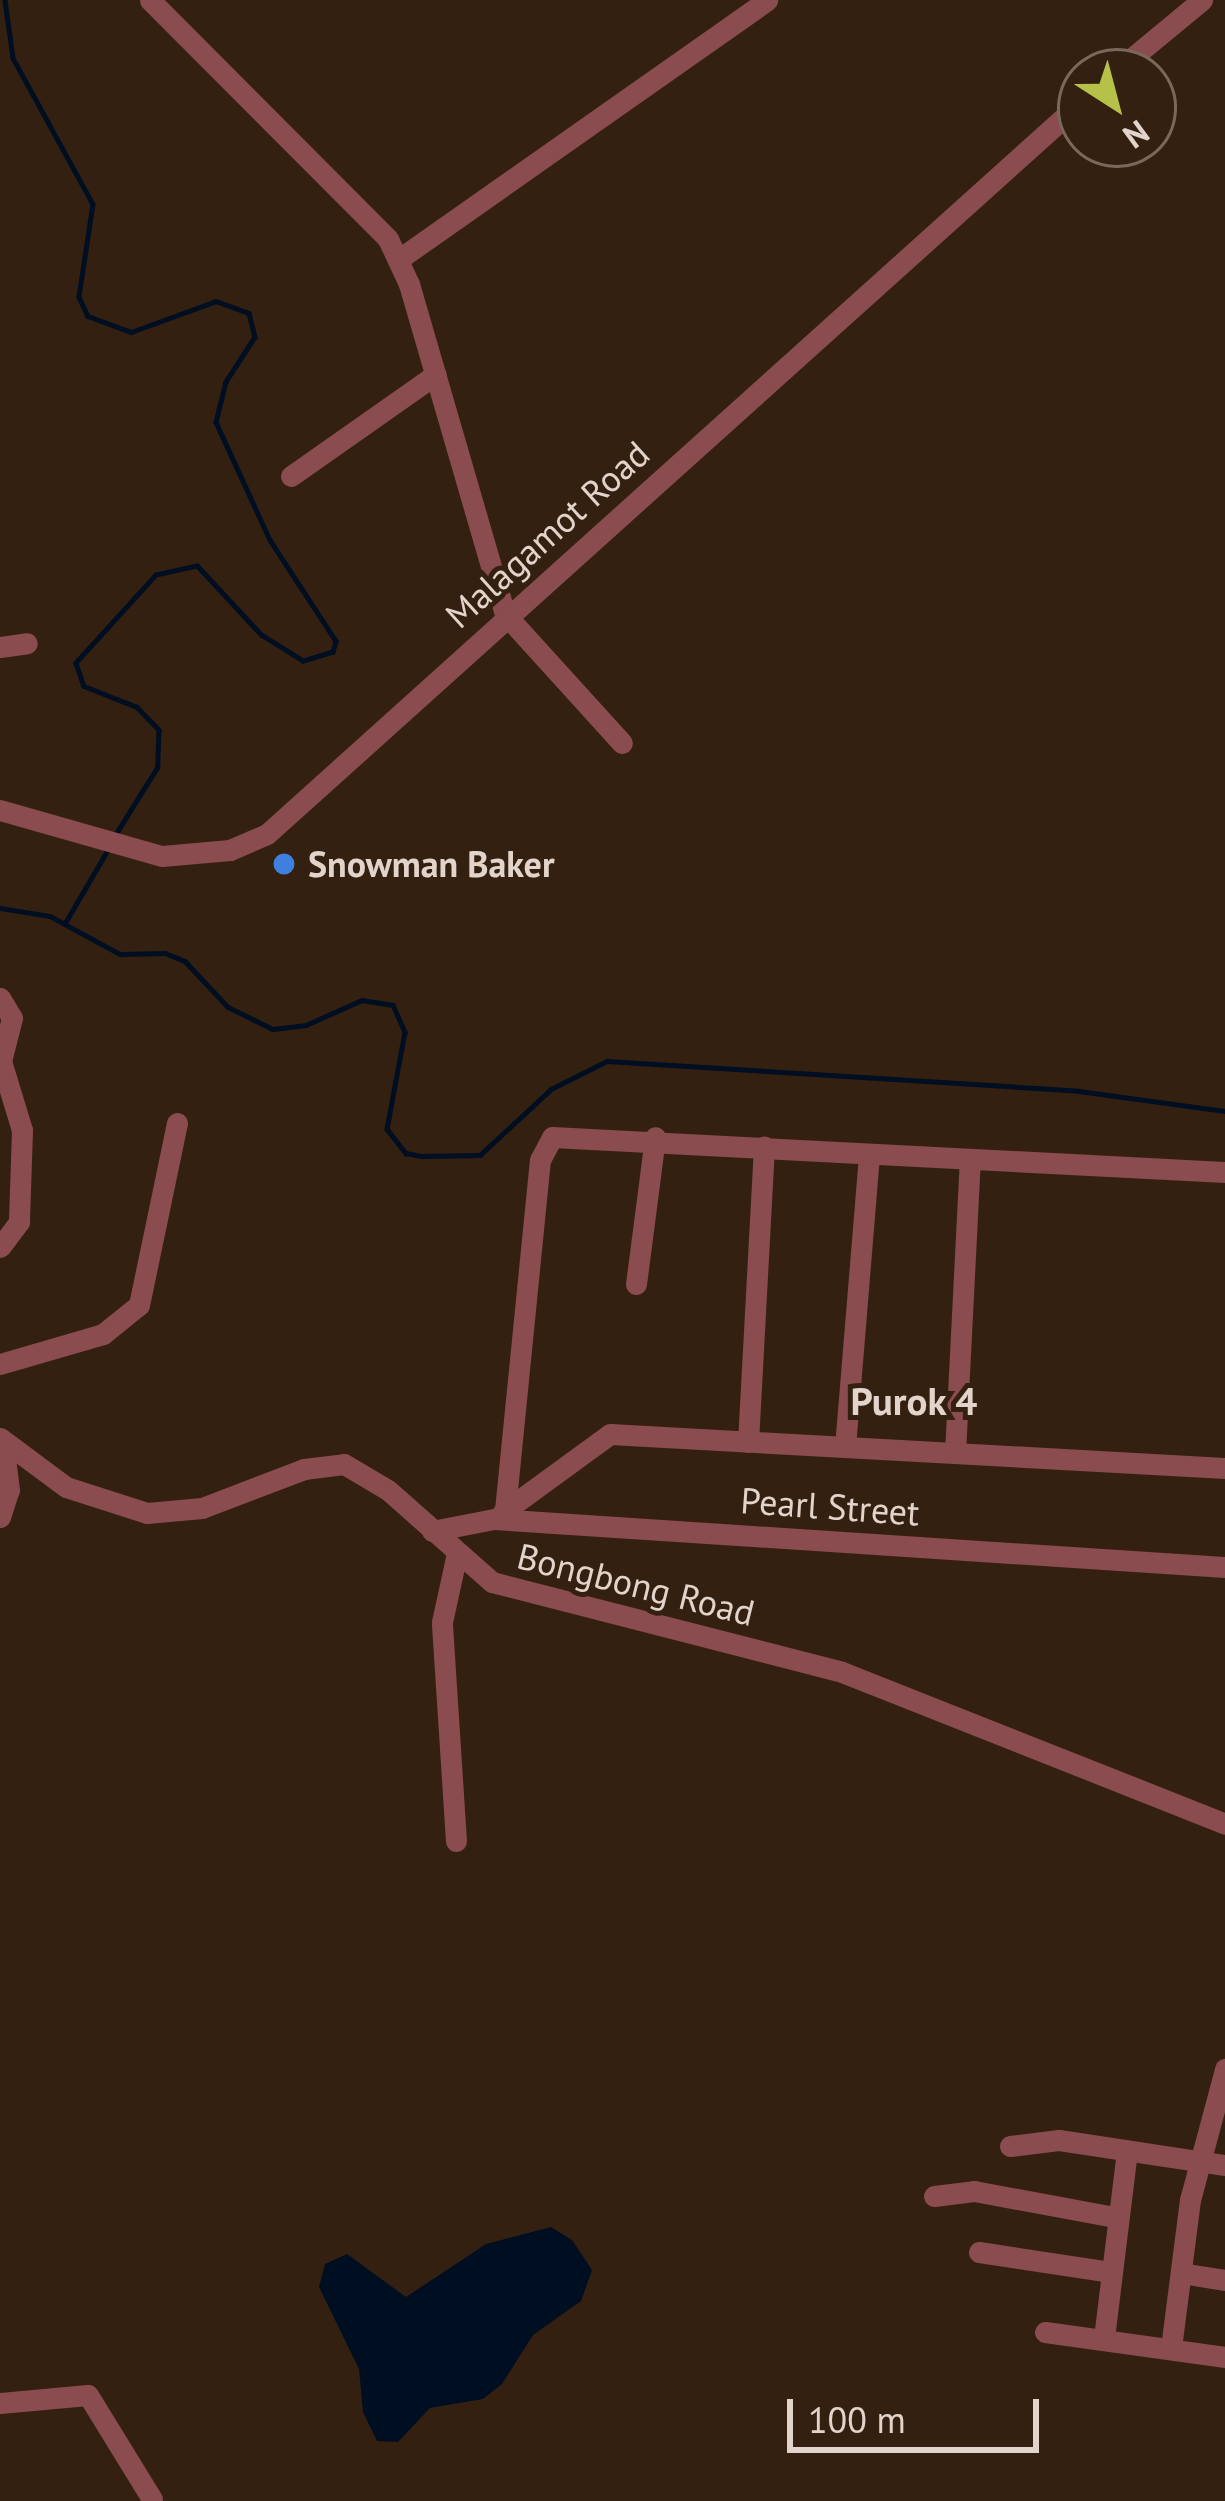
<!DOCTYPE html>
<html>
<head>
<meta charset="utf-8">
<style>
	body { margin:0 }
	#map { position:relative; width:1225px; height:2501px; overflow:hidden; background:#342011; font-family:"PT Sans",sans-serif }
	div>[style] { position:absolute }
	.water>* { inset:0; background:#000e21 }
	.stream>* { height:4.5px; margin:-2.25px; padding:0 2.25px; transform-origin:2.25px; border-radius:2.25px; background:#000e21 }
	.minor>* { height:21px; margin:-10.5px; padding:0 10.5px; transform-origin:10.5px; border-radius:10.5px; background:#8a4c4e }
	.dots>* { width:33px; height:33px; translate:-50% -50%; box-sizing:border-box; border:6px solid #342011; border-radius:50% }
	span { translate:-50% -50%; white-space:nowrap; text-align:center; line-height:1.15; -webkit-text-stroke:10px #342011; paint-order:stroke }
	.street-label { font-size:36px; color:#e2d4cb }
	.poi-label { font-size:36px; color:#e2d4cb; font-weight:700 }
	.left { translate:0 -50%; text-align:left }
	.neighbourhood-label { font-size:39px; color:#e2d4cb; font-weight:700 }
	.north { position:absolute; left:1057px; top:48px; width:120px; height:120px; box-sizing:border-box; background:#342011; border:3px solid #7a685b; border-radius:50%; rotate:144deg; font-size:33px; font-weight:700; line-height:48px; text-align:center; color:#e2d4cb }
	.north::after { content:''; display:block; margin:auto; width:42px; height:54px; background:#b6c149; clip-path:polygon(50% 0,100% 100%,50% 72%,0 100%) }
	.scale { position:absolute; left:787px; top:2399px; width:252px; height:54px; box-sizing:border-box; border:6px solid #e2d4cb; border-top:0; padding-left:15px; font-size:36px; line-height:42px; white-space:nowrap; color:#e2d4cb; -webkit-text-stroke:9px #342011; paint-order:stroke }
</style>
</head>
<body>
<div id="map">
	<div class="water">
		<i style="clip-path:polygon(551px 2227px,572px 2240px,592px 2270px,581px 2301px,533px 2335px,502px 2384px,483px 2399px,430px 2408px,398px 2442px,377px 2441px,363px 2412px,359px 2369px,319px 2287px,325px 2264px,347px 2254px,406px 2297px,486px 2244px)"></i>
	</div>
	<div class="stream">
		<i style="left:5px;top:0;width:59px;rotate:82.1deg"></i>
		<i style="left:13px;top:58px;width:166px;rotate:61.3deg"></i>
		<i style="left:93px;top:204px;width:94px;rotate:98.6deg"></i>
		<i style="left:79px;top:297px;width:21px;rotate:65deg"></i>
		<i style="left:88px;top:316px;width:46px;rotate:20.4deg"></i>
		<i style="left:131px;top:332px;width:90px;rotate:-20deg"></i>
		<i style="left:216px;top:301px;width:35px;rotate:20deg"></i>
		<i style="left:249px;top:313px;width:25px;rotate:76deg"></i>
		<i style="left:255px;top:337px;width:54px;rotate:122.8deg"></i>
		<i style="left:226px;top:382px;width:41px;rotate:104deg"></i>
		<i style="left:216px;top:422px;width:130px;rotate:65.4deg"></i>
		<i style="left:270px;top:540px;width:121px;rotate:56.8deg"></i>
		<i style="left:336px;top:641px;width:11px;rotate:105deg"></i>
		<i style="left:333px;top:652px;width:31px;rotate:163deg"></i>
		<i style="left:303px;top:661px;width:49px;rotate:-148.2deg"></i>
		<i style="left:261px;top:635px;width:94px;rotate:-132.8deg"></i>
		<i style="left:197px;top:566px;width:42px;rotate:167.6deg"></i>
		<i style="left:156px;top:575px;width:119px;rotate:132.3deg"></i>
		<i style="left:76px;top:663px;width:24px;rotate:71deg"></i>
		<i style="left:84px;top:686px;width:57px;rotate:21.6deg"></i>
		<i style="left:137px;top:707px;width:32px;rotate:46deg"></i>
		<i style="left:159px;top:730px;width:37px;rotate:92deg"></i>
		<i style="left:158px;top:767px;width:81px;rotate:121.9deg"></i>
		<i style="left:0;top:908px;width:51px;rotate:9.1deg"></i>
		<i style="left:50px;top:916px;width:80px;rotate:28.5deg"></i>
		<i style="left:120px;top:954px;width:45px;rotate:-1.3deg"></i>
		<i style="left:165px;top:953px;width:22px;rotate:22deg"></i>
		<i style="left:185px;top:961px;width:63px;rotate:46.9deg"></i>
		<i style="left:228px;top:1007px;width:50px;rotate:26.1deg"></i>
		<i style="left:273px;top:1029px;width:33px;rotate:-7deg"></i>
		<i style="left:306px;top:1025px;width:61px;rotate:-24.1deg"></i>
		<i style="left:362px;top:1000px;width:31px;rotate:9deg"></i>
		<i style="left:393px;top:1005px;width:30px;rotate:66deg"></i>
		<i style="left:405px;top:1032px;width:99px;rotate:100.5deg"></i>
		<i style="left:387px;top:1129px;width:31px;rotate:52deg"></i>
		<i style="left:406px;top:1153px;width:16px;rotate:11deg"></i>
		<i style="left:422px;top:1156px;width:58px;rotate:-1deg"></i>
		<i style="left:480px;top:1155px;width:97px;rotate:-42.9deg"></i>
		<i style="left:551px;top:1089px;width:63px;rotate:-26.6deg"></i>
		<i style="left:607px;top:1061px;width:473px;rotate:3.6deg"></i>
		<i style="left:1079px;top:1091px;width:147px;rotate:7.8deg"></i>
		<i style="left:65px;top:923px;width:89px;rotate:-59.7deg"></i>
	</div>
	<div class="minor">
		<i style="left:150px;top:0;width:337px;rotate:45.1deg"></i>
		<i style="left:388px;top:239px;width:50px;rotate:65deg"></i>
		<i style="left:409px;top:284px;width:344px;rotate:73.8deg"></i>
		<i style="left:505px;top:614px;width:174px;rotate:47.8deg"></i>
		<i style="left:1115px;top:72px;width:113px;rotate:-39.6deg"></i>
		<i style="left:399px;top:259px;width:450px;rotate:-35.1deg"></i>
		<i style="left:291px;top:476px;width:177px;rotate:-35.1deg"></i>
		<i style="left:0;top:647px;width:27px;rotate:-8deg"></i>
		<i style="left:0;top:810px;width:168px;rotate:15.9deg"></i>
		<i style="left:162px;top:856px;width:68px;rotate:-5deg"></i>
		<i style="left:230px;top:850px;width:40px;rotate:-23.4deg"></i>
		<i style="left:267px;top:834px;width:1095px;rotate:-41.96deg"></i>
		<i style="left:0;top:998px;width:23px;rotate:59deg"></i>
		<i style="left:12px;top:1018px;width:44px;rotate:104.3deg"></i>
		<i style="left:1px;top:1061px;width:72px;rotate:73.1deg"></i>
		<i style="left:22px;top:1130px;width:92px;rotate:91.9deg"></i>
		<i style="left:19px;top:1222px;width:31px;rotate:127deg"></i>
		<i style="left:636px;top:1284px;width:148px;rotate:-82.6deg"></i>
		<i style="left:0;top:1364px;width:107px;rotate:-16.2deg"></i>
		<i style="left:103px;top:1334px;width:46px;rotate:-38.9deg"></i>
		<i style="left:139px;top:1305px;width:186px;rotate:-78.2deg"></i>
		<i style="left:0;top:1438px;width:82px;rotate:36.6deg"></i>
		<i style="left:66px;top:1487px;width:85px;rotate:17.8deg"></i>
		<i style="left:147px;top:1513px;width:55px;rotate:-5.2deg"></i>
		<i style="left:202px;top:1508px;width:109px;rotate:-20.9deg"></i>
		<i style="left:304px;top:1469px;width:40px;rotate:-7.1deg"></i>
		<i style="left:344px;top:1464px;width:51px;rotate:30.6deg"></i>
		<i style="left:388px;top:1490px;width:139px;rotate:41.5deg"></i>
		<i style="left:492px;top:1582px;width:361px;rotate:14.4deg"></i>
		<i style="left:842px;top:1672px;width:412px;rotate:21.6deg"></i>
		<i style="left:748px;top:1442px;width:296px;rotate:-86.9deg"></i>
		<i style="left:845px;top:1447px;width:294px;rotate:-85.3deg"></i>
		<i style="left:955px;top:1453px;width:294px;rotate:-87.1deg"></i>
		<i style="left:505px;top:1510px;width:352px;rotate:-84.3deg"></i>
		<i style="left:540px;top:1160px;width:26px;rotate:-62deg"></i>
		<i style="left:552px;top:1137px;width:674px;rotate:2.98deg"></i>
		<i style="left:503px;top:1512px;width:132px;rotate:-36.1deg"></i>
		<i style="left:610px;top:1434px;width:616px;rotate:3.16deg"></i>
		<i style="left:0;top:1517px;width:28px;rotate:-72deg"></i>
		<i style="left:9px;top:1490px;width:48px;rotate:-97.1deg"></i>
		<i style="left:432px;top:1531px;width:63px;rotate:-11deg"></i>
		<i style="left:494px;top:1519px;width:733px;rotate:3.76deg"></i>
		<i style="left:456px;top:1841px;width:219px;rotate:-93.7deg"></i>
		<i style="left:442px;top:1622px;width:66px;rotate:-77.7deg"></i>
		<i style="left:1010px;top:2146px;width:49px;rotate:-7deg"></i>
		<i style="left:1059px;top:2140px;width:168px;rotate:8.6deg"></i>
		<i style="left:934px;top:2196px;width:40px;rotate:-7.1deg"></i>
		<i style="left:974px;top:2191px;width:147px;rotate:10.5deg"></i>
		<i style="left:979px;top:2252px;width:134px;rotate:8.6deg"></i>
		<i style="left:1181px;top:2273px;width:45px;rotate:9deg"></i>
		<i style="left:1045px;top:2332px;width:182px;rotate:7.9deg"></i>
		<i style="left:1104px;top:2338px;width:189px;rotate:-83deg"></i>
		<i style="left:1171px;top:2348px;width:149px;rotate:-82.7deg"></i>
		<i style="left:1190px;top:2200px;width:136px;rotate:-75deg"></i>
		<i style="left:0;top:2403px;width:88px;rotate:-5.2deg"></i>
		<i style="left:88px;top:2395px;width:122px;rotate:58.4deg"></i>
	</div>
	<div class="dots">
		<i style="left:284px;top:864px;background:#3f7fe0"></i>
	</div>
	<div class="street-label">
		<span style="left:547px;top:534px;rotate:-42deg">Malagamot Road</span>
		<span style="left:830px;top:1506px;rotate:4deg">Pearl Street</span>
		<span style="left:636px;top:1584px;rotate:14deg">Bongbong Road</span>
	</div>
	<div class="poi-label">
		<span class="left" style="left:308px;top:864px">Snowman Baker</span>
	</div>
	<div class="neighbourhood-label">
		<span style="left:914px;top:1401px">Purok 4</span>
	</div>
	<div class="north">N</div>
	<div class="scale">100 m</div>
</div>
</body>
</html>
